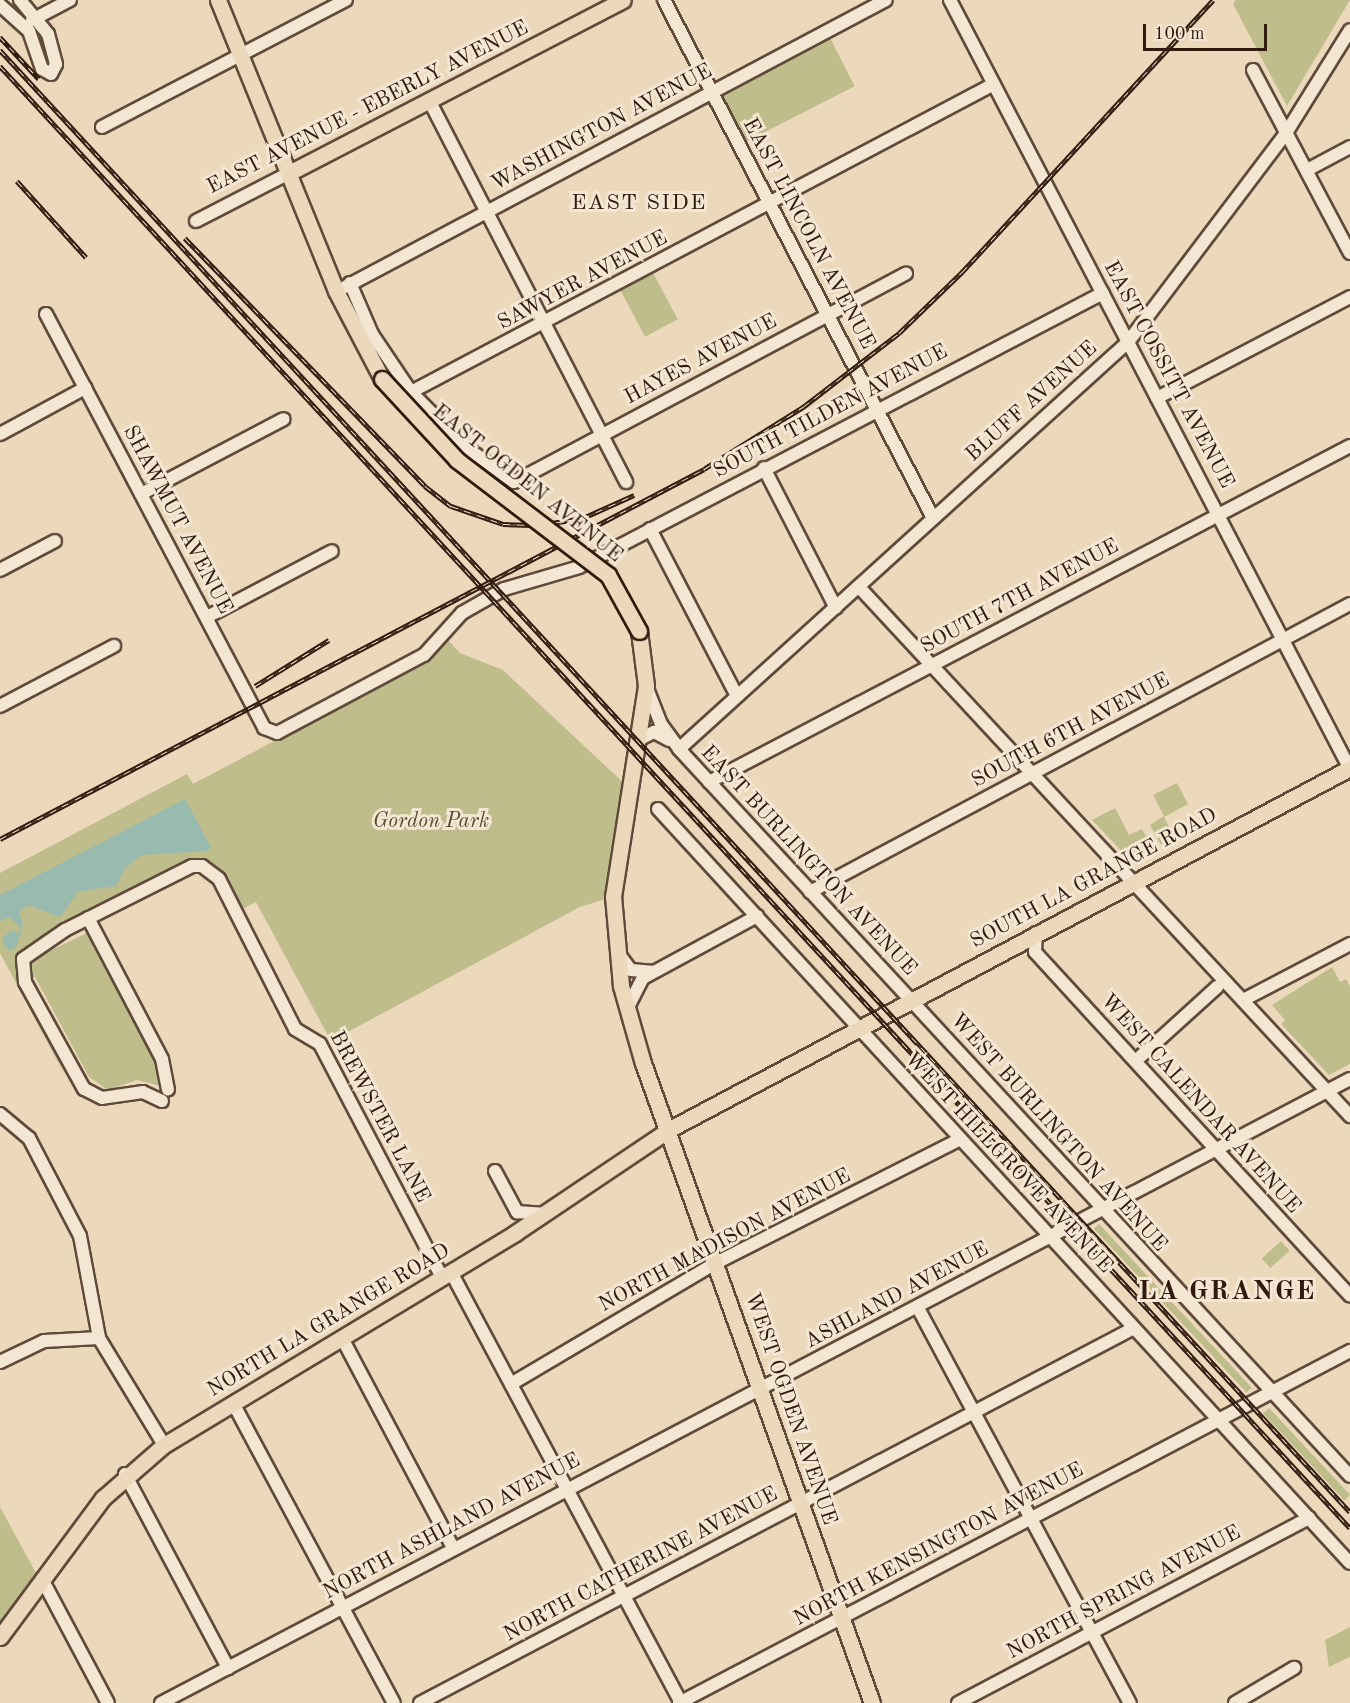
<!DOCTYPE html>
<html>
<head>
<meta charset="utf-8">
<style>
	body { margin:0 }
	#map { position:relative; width:1350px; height:1703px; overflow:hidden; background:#ecd9bc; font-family:"Old Standard TT",serif }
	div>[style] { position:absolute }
	.green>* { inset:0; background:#bfbd8b; transform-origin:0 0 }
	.water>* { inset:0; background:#99baaf }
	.roads { filter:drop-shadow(2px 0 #604a3a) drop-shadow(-2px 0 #604a3a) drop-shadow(0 2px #604a3a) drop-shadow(0 -2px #604a3a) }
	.minor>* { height:12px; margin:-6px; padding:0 6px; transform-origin:6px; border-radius:6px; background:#f3e6d3 }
	.major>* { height:15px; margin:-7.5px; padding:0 7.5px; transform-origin:7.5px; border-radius:7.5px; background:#ecd9bc }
	.rail>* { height:4.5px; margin-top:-2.25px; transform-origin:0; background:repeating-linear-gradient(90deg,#f3e6d3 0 7px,#311a0e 0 14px); box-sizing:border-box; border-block:2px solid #311a0e }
	.bridges { filter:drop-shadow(2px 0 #311a0e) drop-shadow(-2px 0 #311a0e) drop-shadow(0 2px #311a0e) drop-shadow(0 -2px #311a0e) }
	.major-bridge>* { height:15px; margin:-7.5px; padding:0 7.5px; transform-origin:7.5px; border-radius:7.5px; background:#ecd9bc }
	span { translate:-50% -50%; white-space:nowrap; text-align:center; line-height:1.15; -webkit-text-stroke:6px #f3e6d3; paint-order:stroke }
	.street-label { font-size:21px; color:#311a0e }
	.park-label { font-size:21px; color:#5c4b34; font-style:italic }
	.neighbourhood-label { font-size:22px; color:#311a0e; letter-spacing:1.5px }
	.district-label { font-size:27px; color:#311a0e; font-weight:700; letter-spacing:1.5px }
	.scale { position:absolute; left:1143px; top:24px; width:124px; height:27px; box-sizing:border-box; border:3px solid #311a0e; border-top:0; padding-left:8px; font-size:18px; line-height:21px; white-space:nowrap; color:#311a0e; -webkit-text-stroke:4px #f3e6d3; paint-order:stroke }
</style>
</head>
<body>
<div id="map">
	<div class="green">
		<i style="clip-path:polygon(1236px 0,1350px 0,1287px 106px,1233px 4px)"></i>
		<i style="left:827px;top:32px;width:61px;height:129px;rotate:63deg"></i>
		<i style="left:651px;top:269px;width:57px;height:37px;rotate:62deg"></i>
		<i style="clip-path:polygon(446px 638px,460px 653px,503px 670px,628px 787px,612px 897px,580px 907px,331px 1041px,256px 902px,240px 910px,210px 863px,180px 866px,24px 951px,19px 980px,67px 1079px,0 953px,0 873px,187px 774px,193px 784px,412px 668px)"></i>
		<i style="clip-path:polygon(1177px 783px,1188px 804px,1164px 817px,1175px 838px,1161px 845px,1150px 825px,1164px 816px,1153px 795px)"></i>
		<i style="clip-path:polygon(1115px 808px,1129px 835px,1142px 829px,1153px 849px,1131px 861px,1092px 820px)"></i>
		<i style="clip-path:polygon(89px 932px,157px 1060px,161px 1086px,137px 1080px,108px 1090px,89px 1077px,35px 977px,29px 979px,30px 958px,41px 949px,45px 953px)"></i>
		<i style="clip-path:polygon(1332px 967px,1340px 982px,1346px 979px,1350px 987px,1350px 1064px,1329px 1075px,1281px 1024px,1285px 1020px,1272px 1005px)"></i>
		<i style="left:1099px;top:1224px;width:224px;height:7px;rotate:47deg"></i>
		<i style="left:1281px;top:1241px;width:13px;height:26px;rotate:48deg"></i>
		<i style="left:1269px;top:1408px;width:119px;height:8px;rotate:47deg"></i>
		<i style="clip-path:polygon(0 1507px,36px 1573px,0 1626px)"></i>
		<i style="clip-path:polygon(1350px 1627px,1350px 1657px,1329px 1667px,1325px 1640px)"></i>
	</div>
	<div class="water">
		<i style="clip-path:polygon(185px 799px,211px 847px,208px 851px,141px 855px,126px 867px,116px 886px,78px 892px,60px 917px,28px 905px,19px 913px,23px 923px,17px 946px,10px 951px,3px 944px,3px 937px,13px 930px,18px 934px,20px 928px,10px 917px,0 921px,0 895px)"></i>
	</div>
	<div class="roads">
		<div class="minor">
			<i style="left:664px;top:0;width:584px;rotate:62.56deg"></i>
			<i style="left:950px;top:0;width:867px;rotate:62.52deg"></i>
			<i style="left:0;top:5px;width:39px;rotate:42deg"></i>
			<i style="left:29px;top:31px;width:40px;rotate:71.1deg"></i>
			<i style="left:42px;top:69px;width:10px;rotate:29deg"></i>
			<i style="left:51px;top:74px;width:11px;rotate:-63deg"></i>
			<i style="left:56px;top:64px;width:31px;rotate:-105deg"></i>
			<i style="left:48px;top:34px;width:44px;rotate:-129.5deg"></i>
			<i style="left:32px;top:20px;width:43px;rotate:-27.8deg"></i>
			<i style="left:1253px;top:70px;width:207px;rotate:62.1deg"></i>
			<i style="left:429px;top:100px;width:430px;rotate:62.7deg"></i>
			<i style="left:102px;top:127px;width:275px;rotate:-27.5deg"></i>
			<i style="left:1307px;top:170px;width:49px;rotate:-28.1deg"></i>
			<i style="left:196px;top:221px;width:105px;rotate:-27.3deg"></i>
			<i style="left:350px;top:283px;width:56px;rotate:66.7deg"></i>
			<i style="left:372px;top:334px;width:70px;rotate:56.1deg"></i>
			<i style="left:411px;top:392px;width:74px;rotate:45.5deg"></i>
			<i style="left:463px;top:445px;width:63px;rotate:36deg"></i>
			<i style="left:514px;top:482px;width:444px;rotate:-28deg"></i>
			<i style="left:345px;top:287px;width:612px;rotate:-27.95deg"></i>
			<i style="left:46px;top:314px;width:468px;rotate:62.2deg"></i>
			<i style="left:264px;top:728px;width:14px;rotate:21deg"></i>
			<i style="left:277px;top:733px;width:166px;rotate:-28deg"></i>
			<i style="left:424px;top:655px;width:57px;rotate:-47.9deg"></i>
			<i style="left:462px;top:613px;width:48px;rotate:-29.7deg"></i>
			<i style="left:504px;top:589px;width:78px;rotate:-16.3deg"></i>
			<i style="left:579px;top:567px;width:591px;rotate:-27.61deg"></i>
			<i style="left:411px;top:392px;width:659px;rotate:-27.85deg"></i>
			<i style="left:1157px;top:398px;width:218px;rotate:-27.6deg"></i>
			<i style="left:0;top:434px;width:97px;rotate:-28.4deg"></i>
			<i style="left:764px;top:468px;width:157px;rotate:62.8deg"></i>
			<i style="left:141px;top:494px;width:161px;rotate:-27.7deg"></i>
			<i style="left:650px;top:529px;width:188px;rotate:62.5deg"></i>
			<i style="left:0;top:570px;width:62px;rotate:-27.8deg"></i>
			<i style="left:859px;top:587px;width:722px;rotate:47.13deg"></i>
			<i style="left:207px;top:617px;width:141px;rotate:-27.8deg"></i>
			<i style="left:646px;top:686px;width:41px;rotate:68.5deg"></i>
			<i style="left:661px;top:724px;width:31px;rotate:54deg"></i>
			<i style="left:679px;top:749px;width:989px;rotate:47.29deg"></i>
			<i style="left:0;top:706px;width:129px;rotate:-27.8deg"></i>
			<i style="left:638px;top:740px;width:18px;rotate:-27deg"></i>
			<i style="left:654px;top:732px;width:17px;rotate:28deg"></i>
			<i style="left:679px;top:749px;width:606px;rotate:-42.19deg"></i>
			<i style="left:1128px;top:342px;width:262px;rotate:-52.9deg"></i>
			<i style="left:1286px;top:133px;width:121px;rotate:-58.1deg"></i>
			<i style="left:709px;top:782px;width:724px;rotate:-27.66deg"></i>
			<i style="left:658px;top:809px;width:1023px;rotate:47.46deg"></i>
			<i style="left:810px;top:892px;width:612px;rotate:-28.07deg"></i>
			<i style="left:88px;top:918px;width:159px;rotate:62.3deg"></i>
			<i style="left:162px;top:1059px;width:31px;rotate:79deg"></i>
			<i style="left:1036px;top:933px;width:19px;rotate:93deg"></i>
			<i style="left:1035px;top:952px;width:466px;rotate:47.5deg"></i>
			<i style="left:618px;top:953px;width:21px;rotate:53deg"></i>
			<i style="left:631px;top:970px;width:21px;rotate:5deg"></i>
			<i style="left:1245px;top:999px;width:119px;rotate:-27.6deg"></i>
			<i style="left:627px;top:1009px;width:35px;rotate:-63deg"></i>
			<i style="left:643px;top:978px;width:130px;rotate:-28.5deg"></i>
			<i style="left:1141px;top:1056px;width:103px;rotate:-42.2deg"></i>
			<i style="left:162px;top:1101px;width:21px;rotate:-155deg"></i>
			<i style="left:143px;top:1092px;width:41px;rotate:171.7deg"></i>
			<i style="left:102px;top:1098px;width:20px;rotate:-153deg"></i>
			<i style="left:84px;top:1089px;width:122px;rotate:-118.9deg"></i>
			<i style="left:25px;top:982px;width:23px;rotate:-95deg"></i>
			<i style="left:23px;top:959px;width:51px;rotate:-34.6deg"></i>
			<i style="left:65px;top:930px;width:142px;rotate:-26.7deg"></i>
			<i style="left:192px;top:866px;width:10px"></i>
			<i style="left:202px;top:866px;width:21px;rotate:37deg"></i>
			<i style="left:219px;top:879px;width:168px;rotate:63.1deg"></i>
			<i style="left:295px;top:1029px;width:29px;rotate:31deg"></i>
			<i style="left:320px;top:1044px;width:263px;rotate:62.4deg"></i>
			<i style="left:0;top:1114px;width:38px;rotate:40deg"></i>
			<i style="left:29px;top:1138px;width:110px;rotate:62.5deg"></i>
			<i style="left:80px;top:1236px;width:104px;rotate:79.4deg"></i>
			<i style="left:99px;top:1338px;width:125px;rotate:58.7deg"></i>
			<i style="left:495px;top:1171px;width:47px;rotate:61.8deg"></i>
			<i style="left:517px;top:1212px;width:26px;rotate:4deg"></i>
			<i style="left:451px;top:1272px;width:489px;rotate:61.9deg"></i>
			<i style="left:918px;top:1308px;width:448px;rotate:61.8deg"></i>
			<i style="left:342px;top:1338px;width:238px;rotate:62.1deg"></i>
			<i style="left:0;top:1362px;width:49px;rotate:-25.5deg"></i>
			<i style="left:44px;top:1341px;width:55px;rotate:-3.1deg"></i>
			<i style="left:511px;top:1384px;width:238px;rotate:-30.6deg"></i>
			<i style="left:716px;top:1263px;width:274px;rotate:-26.9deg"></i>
			<i style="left:233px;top:1403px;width:340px;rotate:61.8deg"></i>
			<i style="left:125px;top:1474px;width:220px;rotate:62deg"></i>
			<i style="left:42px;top:1579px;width:140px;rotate:62deg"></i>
			<i style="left:161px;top:1703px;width:1343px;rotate:-27.69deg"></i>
			<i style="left:420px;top:1703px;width:806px;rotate:-27.71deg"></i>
			<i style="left:679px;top:1703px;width:758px;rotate:-27.68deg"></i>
			<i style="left:958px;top:1703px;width:397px;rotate:-27.8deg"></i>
			<i style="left:1235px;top:1703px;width:69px;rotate:-30.7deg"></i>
		</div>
		<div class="major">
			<i style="left:218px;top:0;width:314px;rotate:67.9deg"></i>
			<i style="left:336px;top:291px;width:99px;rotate:62.4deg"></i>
			<i style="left:289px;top:173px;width:376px;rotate:-27.4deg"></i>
			<i style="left:639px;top:631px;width:55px;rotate:82.7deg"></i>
			<i style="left:646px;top:686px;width:213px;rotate:98.9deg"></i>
			<i style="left:613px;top:896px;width:90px;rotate:84.9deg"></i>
			<i style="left:621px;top:986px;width:80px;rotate:74.1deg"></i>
			<i style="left:643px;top:1063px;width:680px;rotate:70.31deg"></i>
			<i style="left:0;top:1637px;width:173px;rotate:-53.5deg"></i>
			<i style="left:103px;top:1498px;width:81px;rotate:-41deg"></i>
			<i style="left:164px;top:1445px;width:410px;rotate:-31.1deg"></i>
			<i style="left:515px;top:1233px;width:184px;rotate:-33.9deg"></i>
			<i style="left:668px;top:1130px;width:772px;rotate:-27.96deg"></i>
		</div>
	</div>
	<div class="rail">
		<i style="left:0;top:37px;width:57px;rotate:47.1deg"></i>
		<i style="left:0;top:50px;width:1990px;rotate:47.28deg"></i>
		<i style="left:0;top:66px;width:1990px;rotate:47.28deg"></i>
		<i style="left:17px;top:181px;width:103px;rotate:47.8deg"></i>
		<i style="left:185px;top:238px;width:345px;rotate:45.9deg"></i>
		<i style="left:425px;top:486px;width:33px;rotate:38deg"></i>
		<i style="left:451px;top:506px;width:55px;rotate:19.1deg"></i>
		<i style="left:503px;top:524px;width:36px;rotate:2deg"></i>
		<i style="left:539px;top:525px;width:45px;rotate:-9deg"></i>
		<i style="left:583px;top:518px;width:56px;rotate:-24.3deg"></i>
		<i style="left:255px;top:686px;width:87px;rotate:-31.9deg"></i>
		<i style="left:0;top:839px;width:795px;rotate:-27.72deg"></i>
		<i style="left:704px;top:469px;width:117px;rotate:-32.1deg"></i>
		<i style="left:803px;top:407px;width:121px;rotate:-37.6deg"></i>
		<i style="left:899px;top:333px;width:88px;rotate:-44.1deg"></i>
		<i style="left:962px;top:272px;width:370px;rotate:-47.3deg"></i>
	</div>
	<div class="bridges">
		<div class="major-bridge">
			<i style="left:382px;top:379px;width:110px;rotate:47.2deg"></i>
			<i style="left:457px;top:460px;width:190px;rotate:37.3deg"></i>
			<i style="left:608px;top:575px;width:64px;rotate:61deg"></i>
		</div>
	</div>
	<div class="street-label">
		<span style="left:368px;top:108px;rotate:-27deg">EAST AVENUE - EBERLY AVENUE</span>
		<span style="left:602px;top:128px;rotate:-28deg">WASHINGTON AVENUE</span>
		<span style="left:808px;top:234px;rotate:62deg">EAST LINCOLN AVENUE</span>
		<span style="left:583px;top:281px;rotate:-28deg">SAWYER AVENUE</span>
		<span style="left:701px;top:360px;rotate:-28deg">HAYES AVENUE</span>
		<span style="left:1168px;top:375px;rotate:62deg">EAST COSSITT AVENUE</span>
		<span style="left:1032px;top:402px;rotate:-42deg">BLUFF AVENUE</span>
		<span style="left:831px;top:412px;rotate:-28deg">SOUTH TILDEN AVENUE</span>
		<span style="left:527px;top:484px;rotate:39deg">EAST OGDEN AVENUE</span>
		<span style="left:177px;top:520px;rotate:62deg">SHAWMUT AVENUE</span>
		<span style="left:1020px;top:597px;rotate:-28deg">SOUTH 7TH AVENUE</span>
		<span style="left:1071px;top:731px;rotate:-28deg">SOUTH 6TH AVENUE</span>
		<span style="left:808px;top:861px;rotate:47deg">EAST BURLINGTON AVENUE</span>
		<span style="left:1094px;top:879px;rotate:-28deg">SOUTH LA GRANGE ROAD</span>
		<span style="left:1200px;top:1104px;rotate:48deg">WEST CALENDAR AVENUE</span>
		<span style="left:379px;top:1117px;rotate:62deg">BREWSTER LANE</span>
		<span style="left:1058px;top:1133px;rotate:48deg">WEST BURLINGTON AVENUE</span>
		<span style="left:1008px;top:1163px;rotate:47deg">WEST HILLGROVE AVENUE</span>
		<span style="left:725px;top:1241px;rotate:-28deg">NORTH MADISON AVENUE</span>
		<span style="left:897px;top:1296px;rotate:-28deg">ASHLAND AVENUE</span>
		<span style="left:329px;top:1321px;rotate:-31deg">NORTH LA GRANGE ROAD</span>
		<span style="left:790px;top:1409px;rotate:71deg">WEST OGDEN AVENUE</span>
		<span style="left:452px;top:1527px;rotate:-28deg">NORTH ASHLAND AVENUE</span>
		<span style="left:939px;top:1545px;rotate:-28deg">NORTH KENSINGTON AVENUE</span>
		<span style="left:641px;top:1565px;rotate:-28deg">NORTH CATHERINE AVENUE</span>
		<span style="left:1124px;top:1593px;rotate:-28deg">NORTH SPRING AVENUE</span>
	</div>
	<div class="park-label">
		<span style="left:431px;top:822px">Gordon Park</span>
	</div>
	<div class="neighbourhood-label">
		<span style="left:639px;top:204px">EAST SIDE</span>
	</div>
	<div class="district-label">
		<span style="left:1227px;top:1292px">LA GRANGE</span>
	</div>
	<div class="scale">100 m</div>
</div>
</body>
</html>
